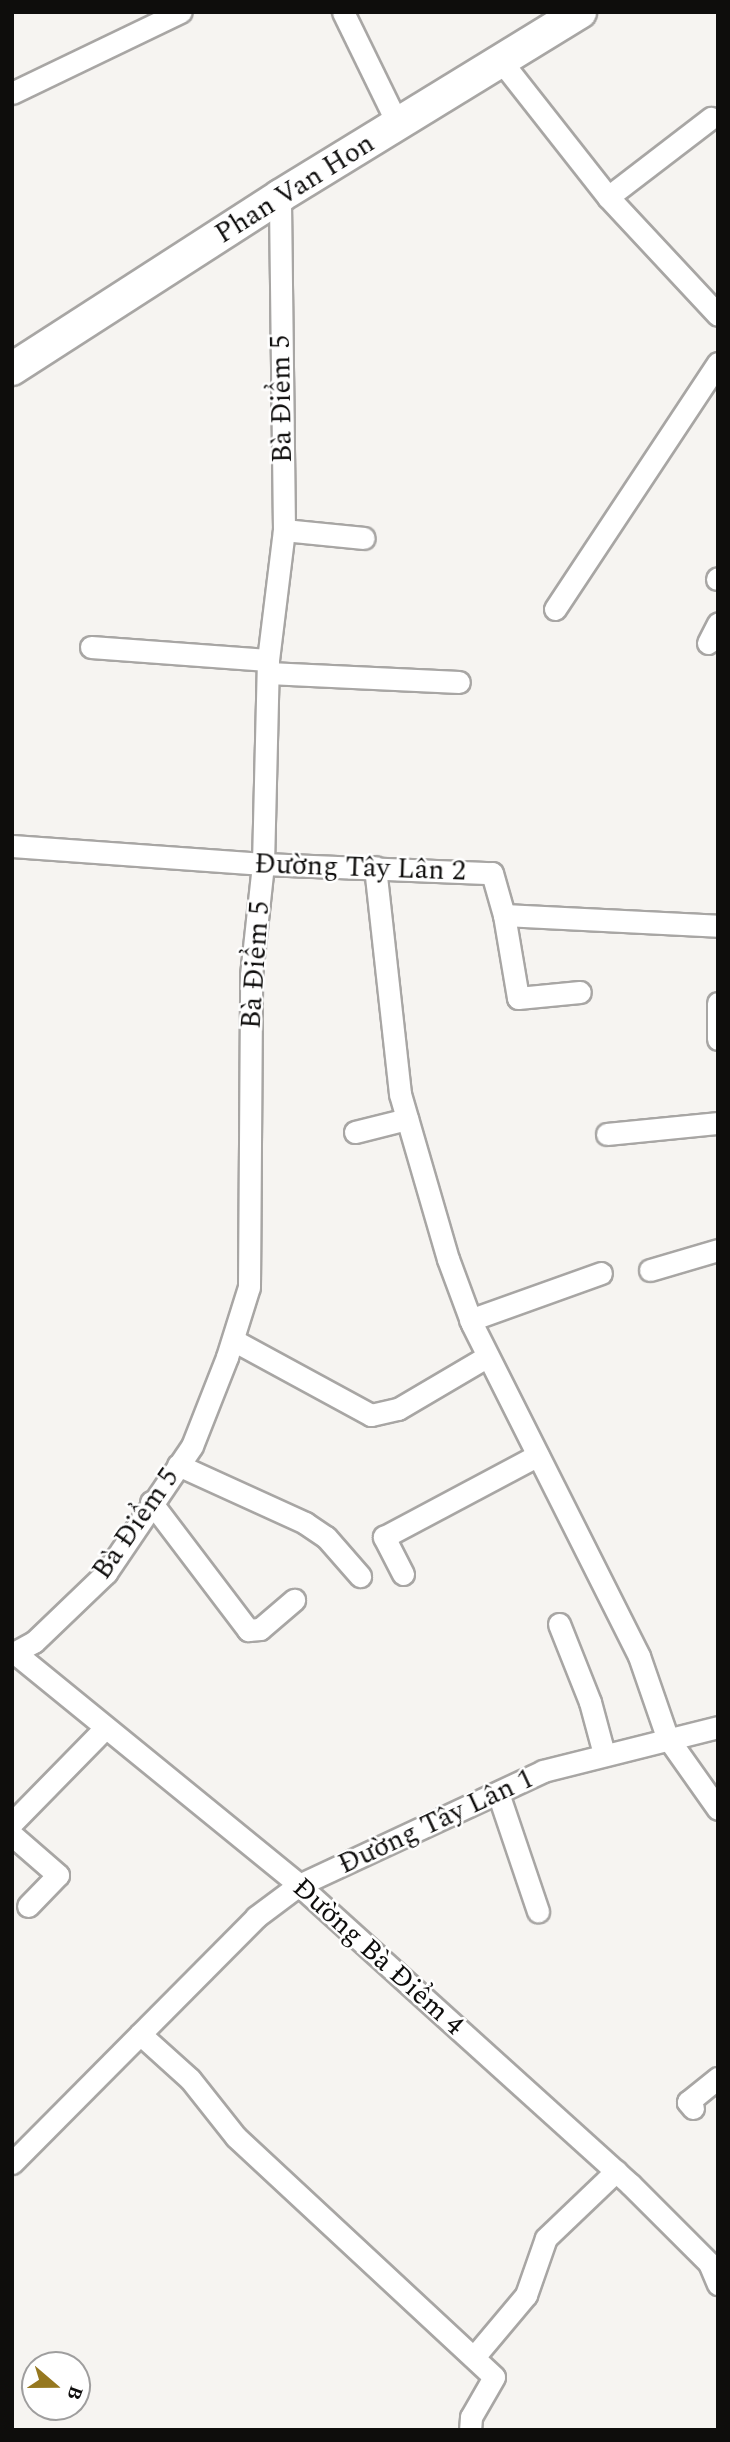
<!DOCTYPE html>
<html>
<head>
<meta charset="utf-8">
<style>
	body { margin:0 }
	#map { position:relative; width:730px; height:2442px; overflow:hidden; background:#f6f4f1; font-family:Spectral,serif }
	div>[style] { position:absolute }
	.roads { filter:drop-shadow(2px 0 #a8a6a4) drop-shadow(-2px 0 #a8a6a4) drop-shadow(0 2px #a8a6a4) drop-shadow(0 -2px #a8a6a4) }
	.street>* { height:21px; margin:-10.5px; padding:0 10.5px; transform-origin:10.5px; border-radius:10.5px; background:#fff }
	.secondary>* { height:32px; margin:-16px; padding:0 16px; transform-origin:16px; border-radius:16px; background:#fff }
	span { translate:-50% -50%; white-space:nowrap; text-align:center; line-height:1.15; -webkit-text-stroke:5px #fff; paint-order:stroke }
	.street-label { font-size:28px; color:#0e0d0c }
	.frame { position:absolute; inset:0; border:14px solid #0e0d0c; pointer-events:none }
	.north { position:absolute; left:21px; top:2351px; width:70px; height:70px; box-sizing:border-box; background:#fff; border:2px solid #9f9e9e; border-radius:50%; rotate:110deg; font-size:19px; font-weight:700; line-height:28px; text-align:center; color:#0e0d0c }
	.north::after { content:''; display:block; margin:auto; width:24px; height:32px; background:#967820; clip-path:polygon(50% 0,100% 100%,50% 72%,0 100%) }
</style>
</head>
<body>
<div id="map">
	<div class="roads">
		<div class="street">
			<i style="left:343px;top:12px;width:126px;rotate:64deg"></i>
			<i style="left:501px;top:61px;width:173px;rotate:51.8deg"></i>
			<i style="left:608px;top:197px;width:161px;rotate:47deg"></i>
			<i style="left:12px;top:93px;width:187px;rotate:-25.7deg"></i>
			<i style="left:608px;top:197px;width:130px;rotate:-37.5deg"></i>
			<i style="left:284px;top:530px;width:80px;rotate:5.7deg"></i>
			<i style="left:717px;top:579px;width:1px;rotate:-45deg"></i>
			<i style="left:555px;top:609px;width:295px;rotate:-56.5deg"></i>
			<i style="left:708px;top:643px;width:22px;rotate:-63deg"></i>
			<i style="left:91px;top:647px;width:177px;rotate:4.2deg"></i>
			<i style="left:268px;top:673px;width:191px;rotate:2.7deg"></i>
			<i style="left:12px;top:846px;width:252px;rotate:4.1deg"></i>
			<i style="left:263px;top:864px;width:229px;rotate:2.3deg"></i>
			<i style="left:492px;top:873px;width:44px;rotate:74.1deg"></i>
			<i style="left:504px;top:915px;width:214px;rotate:2.9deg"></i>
			<i style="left:375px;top:867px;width:228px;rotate:83.7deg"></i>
			<i style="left:400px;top:1094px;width:172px;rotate:73.8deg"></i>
			<i style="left:448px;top:1259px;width:69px;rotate:69.7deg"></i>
			<i style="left:472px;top:1324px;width:372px;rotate:63.3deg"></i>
			<i style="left:639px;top:1656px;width:86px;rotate:70.9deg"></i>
			<i style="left:667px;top:1737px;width:88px;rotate:54.7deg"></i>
			<i style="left:504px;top:915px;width:84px;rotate:80.4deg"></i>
			<i style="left:518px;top:998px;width:62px;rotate:-5.5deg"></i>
			<i style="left:718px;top:1003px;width:36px;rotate:90deg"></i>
			<i style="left:355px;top:1132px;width:54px;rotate:-14deg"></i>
			<i style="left:607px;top:1134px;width:112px;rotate:-5.7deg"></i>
			<i style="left:650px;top:1270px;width:71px;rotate:-16.4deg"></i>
			<i style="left:470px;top:1320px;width:139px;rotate:-19.7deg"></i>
			<i style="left:233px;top:1340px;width:157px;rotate:28.5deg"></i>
			<i style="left:371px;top:1415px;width:28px;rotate:-13deg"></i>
			<i style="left:398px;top:1409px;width:104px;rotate:-30.5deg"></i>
			<i style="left:178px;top:1465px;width:140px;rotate:24.5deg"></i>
			<i style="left:305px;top:1523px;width:25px;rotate:34deg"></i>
			<i style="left:326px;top:1537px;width:52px;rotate:48.9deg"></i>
			<i style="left:151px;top:1502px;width:161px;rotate:52.8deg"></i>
			<i style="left:248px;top:1630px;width:12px;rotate:-5deg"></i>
			<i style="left:260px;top:1629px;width:45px;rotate:-40.5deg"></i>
			<i style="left:403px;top:1574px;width:42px;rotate:-117.2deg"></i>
			<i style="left:384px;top:1537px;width:174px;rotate:-28deg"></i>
			<i style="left:559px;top:1624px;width:84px;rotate:68.3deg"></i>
			<i style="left:590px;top:1702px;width:54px;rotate:74.9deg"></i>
			<i style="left:15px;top:1653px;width:367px;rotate:39.2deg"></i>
			<i style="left:299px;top:1885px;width:446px;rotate:42.1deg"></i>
			<i style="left:630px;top:2184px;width:112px;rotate:45deg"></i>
			<i style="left:709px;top:2263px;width:23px;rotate:67deg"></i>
			<i style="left:12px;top:1654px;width:25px;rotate:-29deg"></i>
			<i style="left:34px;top:1642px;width:100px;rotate:-43.8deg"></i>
			<i style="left:106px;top:1573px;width:153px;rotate:-55.9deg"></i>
			<i style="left:192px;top:1446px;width:96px;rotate:-68.5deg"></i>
			<i style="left:227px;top:1357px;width:73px;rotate:-72.6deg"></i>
			<i style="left:249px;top:1287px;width:312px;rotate:-89.6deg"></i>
			<i style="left:251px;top:975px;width:112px;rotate:-83.8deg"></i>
			<i style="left:263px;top:864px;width:204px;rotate:-88.6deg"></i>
			<i style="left:268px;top:660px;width:131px;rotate:-83deg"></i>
			<i style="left:284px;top:530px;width:334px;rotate:-90.7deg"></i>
			<i style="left:498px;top:1793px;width:125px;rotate:71.3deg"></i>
			<i style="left:12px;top:1823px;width:133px;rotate:-45.6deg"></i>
			<i style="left:12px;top:1835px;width:61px;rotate:41deg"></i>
			<i style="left:58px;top:1875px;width:43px;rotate:134.1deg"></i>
			<i style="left:140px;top:2034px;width:67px;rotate:42deg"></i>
			<i style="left:190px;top:2079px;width:74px;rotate:51.6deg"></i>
			<i style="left:236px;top:2137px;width:352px;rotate:42.9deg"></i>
			<i style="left:494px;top:2377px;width:46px;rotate:119.9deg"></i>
			<i style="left:471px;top:2417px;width:13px;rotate:94deg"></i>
			<i style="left:693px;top:2108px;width:8px;rotate:-130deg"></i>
			<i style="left:688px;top:2102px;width:38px;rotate:-39deg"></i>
			<i style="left:12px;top:2163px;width:346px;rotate:-45.2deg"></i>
			<i style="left:256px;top:1917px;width:54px;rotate:-36.7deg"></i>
			<i style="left:299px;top:1885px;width:269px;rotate:-25deg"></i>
			<i style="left:543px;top:1771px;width:180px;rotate:-14.1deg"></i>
			<i style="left:474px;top:2357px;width:81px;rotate:-50deg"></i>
			<i style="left:526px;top:2295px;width:60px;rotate:-70.7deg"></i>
			<i style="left:546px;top:2238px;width:97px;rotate:-43.7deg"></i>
		</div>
		<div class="secondary">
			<i style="left:12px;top:369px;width:319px;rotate:-32.8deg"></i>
			<i style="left:280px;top:196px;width:352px;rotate:-31.5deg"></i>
		</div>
	</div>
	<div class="street-label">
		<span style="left:295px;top:189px;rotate:-32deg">Phan Van Hon</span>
		<span style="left:282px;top:399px;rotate:-91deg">Bà Điểm 5</span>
		<span style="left:360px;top:868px;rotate:2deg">Đường Tây Lân 2</span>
		<span style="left:256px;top:965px;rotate:-86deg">Bà Điểm 5</span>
		<span style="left:136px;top:1524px;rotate:-55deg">Bà Điểm 5</span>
		<span style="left:436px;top:1822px;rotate:-25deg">Đường Tây Lân 1</span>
		<span style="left:378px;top:1957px;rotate:42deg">Đường Bà Điểm 4</span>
	</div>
	<div class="frame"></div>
	<div class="north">B</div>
</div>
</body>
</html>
